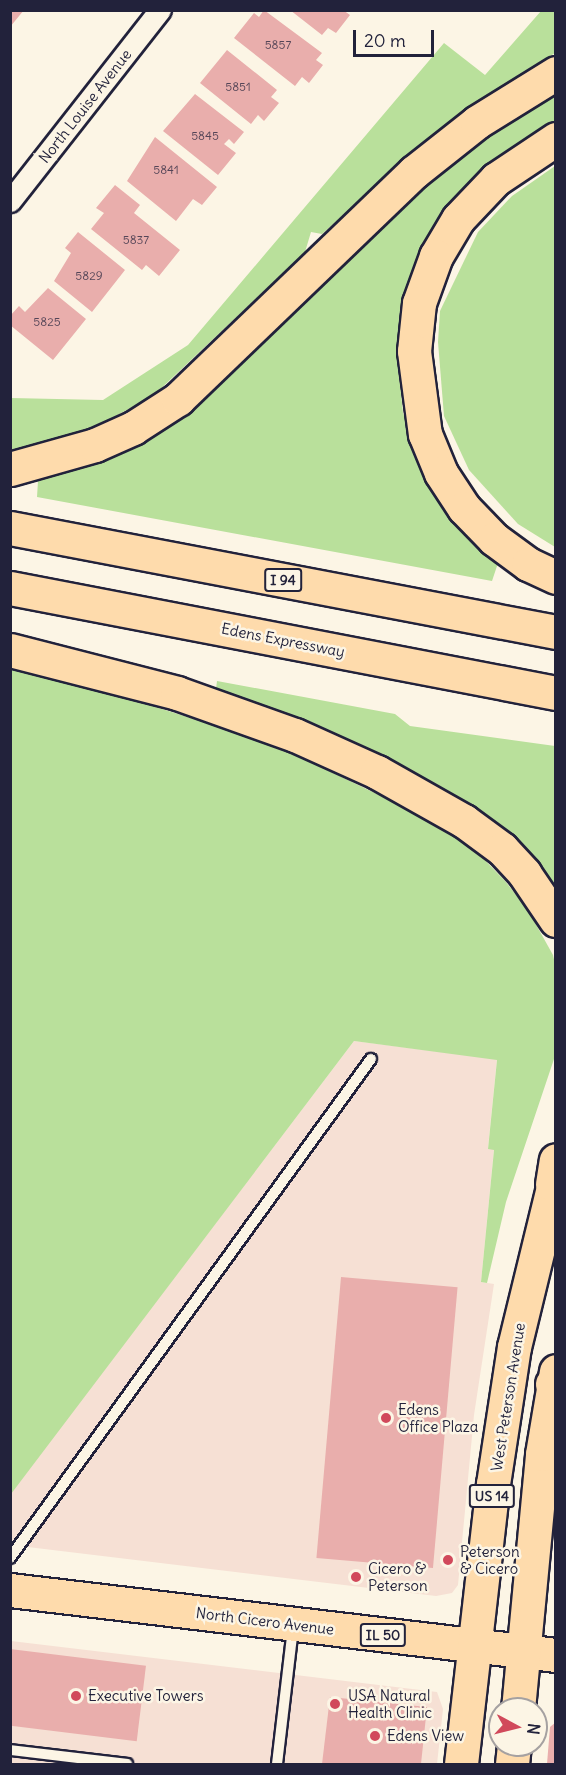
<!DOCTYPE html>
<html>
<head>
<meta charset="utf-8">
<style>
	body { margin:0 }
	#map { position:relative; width:566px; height:1775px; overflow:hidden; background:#fcf5e5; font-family:Delius,sans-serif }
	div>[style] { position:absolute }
	.built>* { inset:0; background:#f6e0d4 }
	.green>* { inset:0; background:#b9e09b }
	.building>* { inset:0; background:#e9aeac; transform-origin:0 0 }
	.roads { filter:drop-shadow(2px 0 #22223b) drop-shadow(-2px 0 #22223b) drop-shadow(0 2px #22223b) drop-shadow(0 -2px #22223b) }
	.lane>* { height:10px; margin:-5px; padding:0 5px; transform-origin:5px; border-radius:5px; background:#fcf5e5 }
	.street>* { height:21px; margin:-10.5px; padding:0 10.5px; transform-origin:10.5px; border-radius:10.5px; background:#fcf5e5 }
	.primary>* { height:33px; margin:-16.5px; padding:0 16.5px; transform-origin:16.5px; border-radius:16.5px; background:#fedbac }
	.highway>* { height:33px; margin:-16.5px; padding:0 16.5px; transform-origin:16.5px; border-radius:16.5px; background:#fedbac }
	.dots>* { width:16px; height:16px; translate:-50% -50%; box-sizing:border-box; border:3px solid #fcf5e5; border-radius:50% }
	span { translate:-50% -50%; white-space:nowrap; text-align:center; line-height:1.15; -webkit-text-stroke:5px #fcf5e5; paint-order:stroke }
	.number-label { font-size:12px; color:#544557 }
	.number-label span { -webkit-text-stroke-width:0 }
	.shield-label span { padding:2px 4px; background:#fcf5e5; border:2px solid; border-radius:4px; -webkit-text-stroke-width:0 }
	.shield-label { font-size:14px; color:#22223b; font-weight:700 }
	.street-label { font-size:15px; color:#22223b }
	.poi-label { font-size:15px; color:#22223b }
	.left { translate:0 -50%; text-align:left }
	.frame { position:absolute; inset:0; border:12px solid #22223b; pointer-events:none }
	.north { position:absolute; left:488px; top:1697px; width:60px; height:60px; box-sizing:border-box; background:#fcf5e5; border:2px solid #a5a1a1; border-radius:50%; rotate:97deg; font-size:16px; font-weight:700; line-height:24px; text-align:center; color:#22223b }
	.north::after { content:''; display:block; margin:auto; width:21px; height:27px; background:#d1495b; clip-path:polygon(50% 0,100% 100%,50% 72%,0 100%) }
	.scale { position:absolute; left:353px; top:30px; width:81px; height:27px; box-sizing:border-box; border:3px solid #22223b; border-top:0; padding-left:8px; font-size:18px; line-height:21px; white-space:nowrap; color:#22223b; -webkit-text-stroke:4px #fcf5e5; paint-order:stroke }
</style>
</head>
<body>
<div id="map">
	<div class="built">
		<i style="clip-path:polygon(354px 1041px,497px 1059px,488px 1148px,494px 1149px,481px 1282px,494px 1284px,474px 1415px,458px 1585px,452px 1593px,436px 1596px,11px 1545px,10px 1494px)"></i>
		<i style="clip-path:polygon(11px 1641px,437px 1692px,443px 1709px,437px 1764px,11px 1764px)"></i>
	</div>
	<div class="green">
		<i style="clip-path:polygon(541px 11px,555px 11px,555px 53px,453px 119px,322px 234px,311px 232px,305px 252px,153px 396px,76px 437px,11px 451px,11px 398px,103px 400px,188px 345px,444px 43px,485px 75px)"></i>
		<i style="clip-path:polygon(555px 91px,555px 121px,479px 172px,436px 226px,413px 272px,401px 317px,398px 363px,403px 413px,438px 500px,462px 530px,498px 563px,492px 581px,37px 497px,38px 481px,99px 459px,435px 174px)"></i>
		<i style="clip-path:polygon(555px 166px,555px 547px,518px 524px,469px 470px,444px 416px,438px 342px,440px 311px,478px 232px,512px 196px)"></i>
		<i style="clip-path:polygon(10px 668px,111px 693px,229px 730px,302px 758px,433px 821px,478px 853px,506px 882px,529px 912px,553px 955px,556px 968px,554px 1059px,506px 1202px,487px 1283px,481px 1282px,494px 1150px,488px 1149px,497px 1060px,354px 1041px,11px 1494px)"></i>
		<i style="clip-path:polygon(217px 681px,395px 714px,410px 726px,555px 746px,555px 886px,516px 837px,477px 808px,388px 758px,216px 689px)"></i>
	</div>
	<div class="building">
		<i style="clip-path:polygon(10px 10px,24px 10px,10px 27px)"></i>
		<i style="clip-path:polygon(264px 10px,322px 53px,316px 60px,323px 65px,309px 83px,302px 77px,295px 86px,234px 38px,254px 13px,259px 17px)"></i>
		<i style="clip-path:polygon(290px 10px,343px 10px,350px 15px,336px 33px,328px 28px,322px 35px)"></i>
		<i style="clip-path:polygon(227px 50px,277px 90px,271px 97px,279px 103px,264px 121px,258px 115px,251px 124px,200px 83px)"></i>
		<i style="clip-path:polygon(195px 94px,244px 132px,234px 144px,229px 139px,224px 144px,236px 153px,218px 175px,163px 131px)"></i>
		<i style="clip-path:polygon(155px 137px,217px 187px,202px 205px,193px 199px,176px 221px,127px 181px)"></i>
		<i style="clip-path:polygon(115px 185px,140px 205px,134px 213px,180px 250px,159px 276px,146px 265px,142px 270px,91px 229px,104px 213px,96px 208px)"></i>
		<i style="clip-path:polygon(78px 232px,125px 270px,92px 312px,54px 281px,71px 253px,65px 248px)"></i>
		<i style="clip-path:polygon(48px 288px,86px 319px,53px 360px,10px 325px,10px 316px,19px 306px,25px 312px)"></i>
		<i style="left:341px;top:1277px;width:117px;height:282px;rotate:5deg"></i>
		<i style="left:10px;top:1649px;width:137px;height:76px;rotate:7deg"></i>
		<i style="clip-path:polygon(330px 1697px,427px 1707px,421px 1764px,322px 1764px)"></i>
		<i style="clip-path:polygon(556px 1722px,556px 1764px,547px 1764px,550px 1727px)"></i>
	</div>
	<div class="roads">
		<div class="lane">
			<i style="left:10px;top:1558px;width:616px;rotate:-54.12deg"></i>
			<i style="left:10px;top:1750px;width:118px;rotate:6.8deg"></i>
			<i style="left:277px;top:1764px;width:137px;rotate:-83.3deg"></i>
		</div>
		<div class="street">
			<i style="left:10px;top:201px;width:243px;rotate:-51.9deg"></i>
		</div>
		<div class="primary">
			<i style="left:10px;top:1590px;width:550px;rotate:6.79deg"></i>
			<i style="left:518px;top:1709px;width:256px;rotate:-84.6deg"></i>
			<i style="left:542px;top:1454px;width:84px;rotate:-80.4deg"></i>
			<i style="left:461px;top:1764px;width:282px;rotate:-83.5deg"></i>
			<i style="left:493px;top:1484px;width:139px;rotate:-81.3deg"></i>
			<i style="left:514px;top:1347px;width:177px;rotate:-76.3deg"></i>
			<i style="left:512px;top:1764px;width:19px;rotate:-84deg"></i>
		</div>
		<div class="highway">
			<i style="left:556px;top:139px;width:72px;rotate:146.3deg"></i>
			<i style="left:496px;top:179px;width:55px;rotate:133.5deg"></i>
			<i style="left:458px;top:219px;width:43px;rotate:120.7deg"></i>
			<i style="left:436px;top:256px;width:50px;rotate:109.9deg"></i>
			<i style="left:419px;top:303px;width:48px;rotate:95.9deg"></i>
			<i style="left:414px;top:351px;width:84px;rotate:82.5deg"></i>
			<i style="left:425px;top:434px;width:42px;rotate:67.7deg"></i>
			<i style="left:441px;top:473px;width:42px;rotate:56.7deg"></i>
			<i style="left:464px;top:508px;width:43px;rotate:45.9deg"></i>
			<i style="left:494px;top:539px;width:42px;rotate:36.3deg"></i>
			<i style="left:528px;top:564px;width:31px;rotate:25deg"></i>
			<i style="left:10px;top:469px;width:88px;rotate:-15.8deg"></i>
			<i style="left:95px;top:445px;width:42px;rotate:-24.1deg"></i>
			<i style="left:133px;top:428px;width:54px;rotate:-32.8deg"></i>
			<i style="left:178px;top:399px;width:327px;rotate:-43.9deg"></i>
			<i style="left:414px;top:172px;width:80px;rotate:-38.4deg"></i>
			<i style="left:477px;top:122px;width:93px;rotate:-31.8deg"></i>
			<i style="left:10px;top:528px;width:556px;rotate:10.78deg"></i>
			<i style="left:10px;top:588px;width:556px;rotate:10.89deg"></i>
			<i style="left:10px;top:650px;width:172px;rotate:14.4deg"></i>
			<i style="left:177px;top:693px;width:125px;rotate:19.6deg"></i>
			<i style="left:295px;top:735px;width:90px;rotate:24.3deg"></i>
			<i style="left:377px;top:772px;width:100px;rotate:29.4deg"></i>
			<i style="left:464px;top:821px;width:47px;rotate:36.4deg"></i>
			<i style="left:502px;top:849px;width:33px;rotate:47deg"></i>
			<i style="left:524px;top:873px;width:57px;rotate:55.8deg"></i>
			<i style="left:552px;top:1184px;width:24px;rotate:-81deg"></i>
			<i style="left:552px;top:1384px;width:6px;rotate:-51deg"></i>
		</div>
	</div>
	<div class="dots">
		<i style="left:386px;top:1418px;background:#d1495b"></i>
		<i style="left:448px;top:1560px;background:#d1495b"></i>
		<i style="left:356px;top:1577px;background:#d1495b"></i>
		<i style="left:76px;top:1696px;background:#d1495b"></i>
		<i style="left:335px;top:1704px;background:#d1495b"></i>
		<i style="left:375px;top:1736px;background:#d1495b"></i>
	</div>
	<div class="number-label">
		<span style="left:278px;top:45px">5857</span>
		<span style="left:238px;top:87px">5851</span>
		<span style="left:205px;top:136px">5845</span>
		<span style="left:166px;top:170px">5841</span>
		<span style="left:136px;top:240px">5837</span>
		<span style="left:89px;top:276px">5829</span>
		<span style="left:47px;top:322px">5825</span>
	</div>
	<div class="shield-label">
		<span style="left:283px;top:580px">I 94</span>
		<span style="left:492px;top:1496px">US 14</span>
		<span style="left:383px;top:1635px">IL 50</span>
	</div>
	<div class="street-label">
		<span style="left:85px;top:106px;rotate:-52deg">North Louise Avenue</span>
		<span style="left:283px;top:640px;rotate:11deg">Edens Expressway</span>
		<span style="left:508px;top:1397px;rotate:-81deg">West Peterson Avenue</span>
		<span style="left:265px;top:1621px;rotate:7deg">North Cicero Avenue</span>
	</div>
	<div class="poi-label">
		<span class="left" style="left:398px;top:1418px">Edens<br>Office Plaza</span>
		<span class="left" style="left:460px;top:1560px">Peterson<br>&amp; Cicero</span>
		<span class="left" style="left:368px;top:1577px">Cicero &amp;<br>Peterson</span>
		<span class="left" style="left:348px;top:1704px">USA Natural<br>Health Clinic</span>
		<span class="left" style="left:88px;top:1696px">Executive Towers</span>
		<span class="left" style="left:387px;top:1736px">Edens View</span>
	</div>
	<div class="frame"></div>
	<div class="north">N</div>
	<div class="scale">20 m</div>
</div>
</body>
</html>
